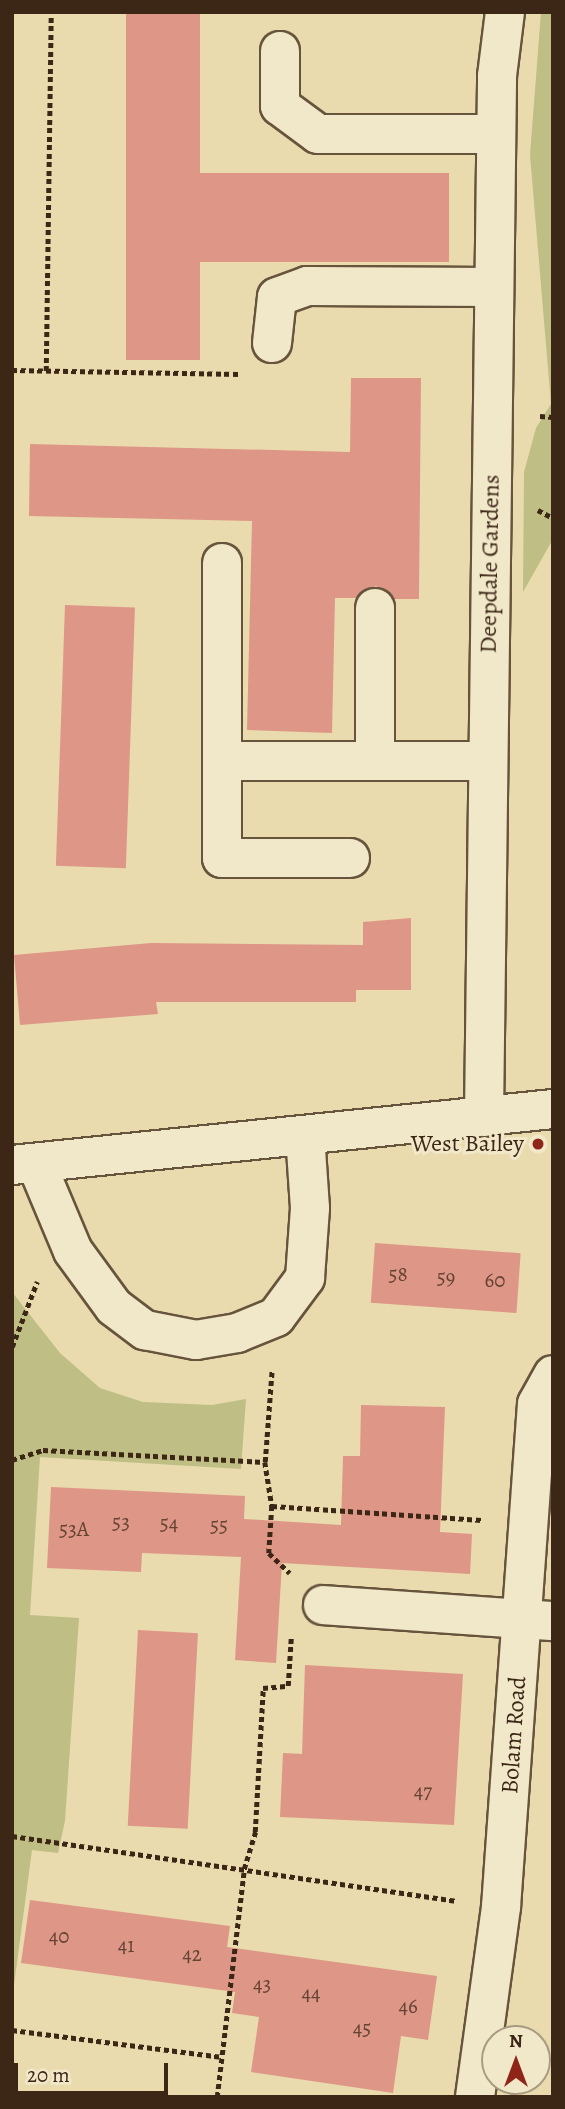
<!DOCTYPE html>
<html>
<head>
<meta charset="utf-8">
<style>
	body { margin:0 }
	#map { position:relative; width:565px; height:2109px; overflow:hidden; background:#e9dbad; font-family:Alegreya,serif }
	div>[style] { position:absolute }
	.green>* { inset:0; background:#bebe85 }
	.building>* { inset:0; background:#de9687; transform-origin:0 0 }
	.path>* { height:4.5px; margin-top:-2.25px; transform-origin:0; background:repeating-linear-gradient(90deg,#3c2717 0 5px,transparent 0 8.5px) }
	.roads { filter:drop-shadow(2px 0 #67543c) drop-shadow(-2px 0 #67543c) drop-shadow(0 2px #67543c) drop-shadow(0 -2px #67543c) }
	.minor>* { height:38px; margin:-19px; padding:0 19px; transform-origin:19px; border-radius:19px; background:#f1e8ca }
	.dots>* { width:19px; height:19px; translate:-50% -50%; box-sizing:border-box; border:4px solid #f1e8ca; border-radius:50% }
	span { translate:-50% -50%; white-space:nowrap; text-align:center; line-height:1.15; -webkit-text-stroke:6px #f1e8ca; paint-order:stroke }
	.number-label { font-size:21px; color:#644333 }
	.number-label span { -webkit-text-stroke-width:0 }
	.street-label { font-size:24px; color:#3c2717 }
	.poi-label { font-size:24px; color:#3c2717 }
	.right { translate:-100% -50%; text-align:right }
	.frame { position:absolute; inset:0; border:14px solid #3c2717; pointer-events:none }
	.north { position:absolute; left:481px; top:2025px; width:70px; height:70px; box-sizing:border-box; background:#f1e8ca; border:2px solid #a99b82; border-radius:50%; rotate:0deg; font-size:19px; font-weight:700; line-height:28px; text-align:center; color:#3c2717 }
	.north::after { content:''; display:block; margin:auto; width:24px; height:32px; background:#8f2418; clip-path:polygon(50% 0,100% 100%,50% 72%,0 100%) }
	.scale { position:absolute; left:14px; top:2063px; width:154px; height:32px; box-sizing:border-box; border:4px solid #3c2717; border-top:0; padding-left:9px; font-size:21px; line-height:24px; white-space:nowrap; color:#3c2717; -webkit-text-stroke:5px #f1e8ca; paint-order:stroke }
</style>
</head>
<body>
<div id="map">
	<div class="green">
		<i style="clip-path:polygon(541px 12px,553px 12px,553px 539px,523px 592px,524px 472px,536px 428px,551px 404px,530px 155px)"></i>
		<i style="clip-path:polygon(12px 1292px,60px 1353px,100px 1388px,143px 1402px,212px 1405px,246px 1399px,241px 1469px,40px 1457px,30px 1615px,79px 1618px,65px 1821px,58px 1853px,32px 1850px,12px 2000px)"></i>
	</div>
	<div class="building">
		<i style="clip-path:polygon(126px 12px,200px 12px,200px 173px,449px 173px,449px 262px,200px 262px,200px 360px,126px 360px)"></i>
		<i style="clip-path:polygon(351px 378px,421px 378px,419px 599px,394px 599px,376px 586px,356px 598px,335px 598px,332px 733px,247px 730px,252px 521px,29px 516px,30px 444px,350px 452px)"></i>
		<i style="left:65px;top:605px;width:70px;height:261px;rotate:2deg"></i>
		<i style="clip-path:polygon(411px 918px,411px 990px,356px 990px,356px 1002px,156px 1002px,158px 1014px,20px 1025px,14px 955px,151px 943px,363px 945px,363px 922px)"></i>
		<i style="left:375px;top:1243px;width:146px;height:60px;rotate:4deg"></i>
		<i style="clip-path:polygon(361px 1405px,445px 1407px,440px 1532px,472px 1534px,470px 1574px,282px 1563px,276px 1663px,235px 1660px,241px 1557px,142px 1553px,141px 1572px,47px 1568px,51px 1487px,245px 1496px,244px 1519px,341px 1525px,343px 1456px,360px 1456px)"></i>
		<i style="left:138px;top:1630px;width:60px;height:196px;rotate:3deg"></i>
		<i style="clip-path:polygon(305px 1665px,463px 1674px,454px 1825px,280px 1817px,283px 1753px,302px 1754px)"></i>
		<i style="clip-path:polygon(30px 1900px,230px 1926px,227px 1947px,437px 1976px,428px 2040px,401px 2036px,393px 2093px,251px 2072px,259px 2017px,232px 2013px,235px 1992px,21px 1963px)"></i>
	</div>
	<div class="path">
		<i style="left:12px;top:370px;width:227px;rotate:1deg"></i>
		<i style="left:46px;top:371px;width:359px;rotate:-89.2deg"></i>
		<i style="left:540px;top:416px;width:13px;rotate:4deg"></i>
		<i style="left:538px;top:510px;width:17px;rotate:28deg"></i>
		<i style="left:12px;top:1347px;width:70px;rotate:-69deg"></i>
		<i style="left:12px;top:1460px;width:33px;rotate:-18deg"></i>
		<i style="left:43px;top:1450px;width:222px;rotate:3.1deg"></i>
		<i style="left:265px;top:1462px;width:45px;rotate:81deg"></i>
		<i style="left:272px;top:1506px;width:210px;rotate:3.8deg"></i>
		<i style="left:265px;top:1462px;width:93px;rotate:-85.7deg"></i>
		<i style="left:272px;top:1506px;width:47px;rotate:93.7deg"></i>
		<i style="left:269px;top:1553px;width:29px;rotate:44deg"></i>
		<i style="left:12px;top:1836px;width:448px;rotate:8.3deg"></i>
		<i style="left:12px;top:2030px;width:212px;rotate:7.3deg"></i>
		<i style="left:217px;top:2097px;width:230px;rotate:-83.2deg"></i>
		<i style="left:244px;top:1869px;width:39px;rotate:-73deg"></i>
		<i style="left:255px;top:1832px;width:144px;rotate:-86.8deg"></i>
		<i style="left:263px;top:1688px;width:25px;rotate:-5deg"></i>
		<i style="left:288px;top:1686px;width:48px;rotate:-86.4deg"></i>
	</div>
	<div class="roads">
		<div class="minor">
			<i style="left:280px;top:51px;width:55px;rotate:90deg"></i>
			<i style="left:280px;top:106px;width:47px;rotate:36.4deg"></i>
			<i style="left:318px;top:134px;width:178px"></i>
			<i style="left:272px;top:343px;width:46px;rotate:-83.8deg"></i>
			<i style="left:277px;top:297px;width:32px;rotate:-20deg"></i>
			<i style="left:307px;top:286px;width:187px;rotate:0.3deg"></i>
			<i style="left:222px;top:563px;width:295px;rotate:90deg"></i>
			<i style="left:222px;top:858px;width:128px"></i>
			<i style="left:375px;top:608px;width:153px;rotate:90deg"></i>
			<i style="left:222px;top:761px;width:264px"></i>
			<i style="left:484px;top:1117px;width:1041px;rotate:-89.28deg"></i>
			<i style="left:497px;top:76px;width:64px;rotate:-82.9deg"></i>
			<i style="left:36px;top:1163px;width:95px;rotate:67.2deg"></i>
			<i style="left:73px;top:1251px;width:69px;rotate:53.8deg"></i>
			<i style="left:114px;top:1307px;width:39px;rotate:37deg"></i>
			<i style="left:145px;top:1330px;width:52px;rotate:11.1deg"></i>
			<i style="left:196px;top:1340px;width:42px;rotate:-9.7deg"></i>
			<i style="left:237px;top:1333px;width:42px;rotate:-22.3deg"></i>
			<i style="left:276px;top:1317px;width:49px;rotate:-53.4deg"></i>
			<i style="left:305px;top:1278px;width:70px;rotate:-85.9deg"></i>
			<i style="left:310px;top:1208px;width:73px;rotate:-93.9deg"></i>
			<i style="left:12px;top:1165px;width:544px;rotate:-5.91deg"></i>
			<i style="left:323px;top:1605px;width:231px;rotate:4deg"></i>
			<i style="left:475px;top:2097px;width:192px;rotate:-82.2deg"></i>
			<i style="left:501px;top:1907px;width:504px;rotate:-85.91deg"></i>
			<i style="left:537px;top:1404px;width:33px;rotate:-61deg"></i>
		</div>
	</div>
	<div class="dots">
		<i style="left:538px;top:1144px;background:#8f2418"></i>
	</div>
	<div class="number-label">
		<span style="left:398px;top:1274px">58</span>
		<span style="left:446px;top:1277px">59</span>
		<span style="left:495px;top:1280px">60</span>
		<span style="left:121px;top:1522px">53</span>
		<span style="left:169px;top:1523px">54</span>
		<span style="left:219px;top:1525px">55</span>
		<span style="left:74px;top:1529px">53A</span>
		<span style="left:423px;top:1791px">47</span>
		<span style="left:59px;top:1936px">40</span>
		<span style="left:126px;top:1945px">41</span>
		<span style="left:192px;top:1954px">42</span>
		<span style="left:262px;top:1984px">43</span>
		<span style="left:311px;top:1993px">44</span>
		<span style="left:408px;top:2006px">46</span>
		<span style="left:362px;top:2028px">45</span>
	</div>
	<div class="street-label">
		<span style="left:490px;top:564px;rotate:-89deg">Deepdale Gardens</span>
		<span style="left:514px;top:1735px;rotate:-86deg">Bolam Road</span>
	</div>
	<div class="poi-label">
		<span class="right" style="left:524px;top:1144px">West Bailey</span>
	</div>
	<div class="frame"></div>
	<div class="north">N</div>
	<div class="scale">20 m</div>
</div>
</body>
</html>
